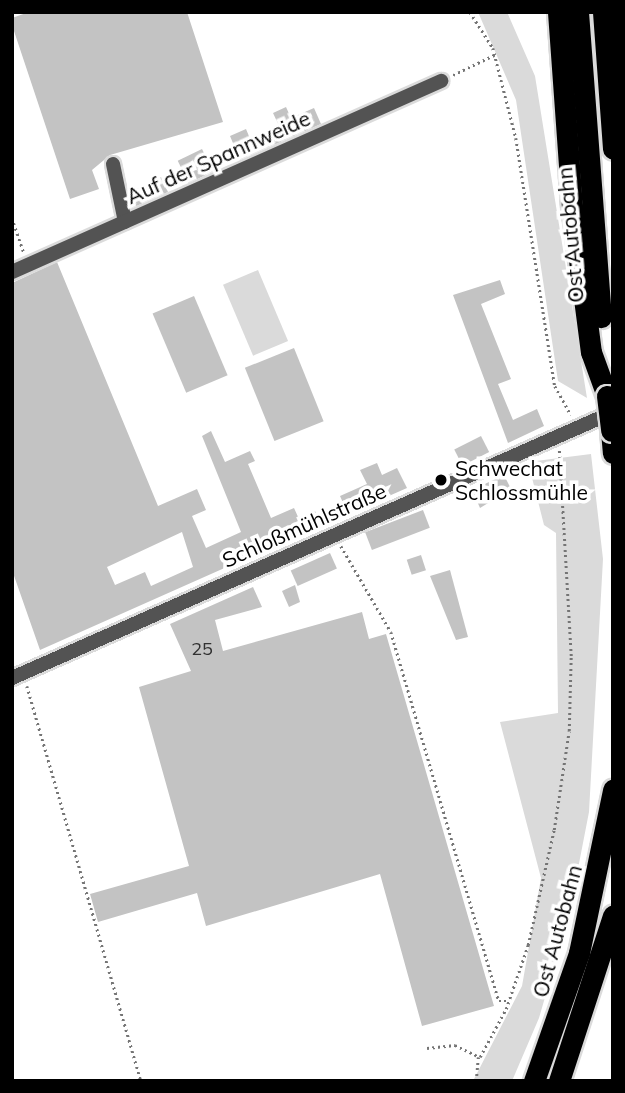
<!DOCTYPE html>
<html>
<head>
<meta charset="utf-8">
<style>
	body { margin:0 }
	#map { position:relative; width:625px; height:1093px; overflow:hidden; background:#fff; font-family:Mulish,sans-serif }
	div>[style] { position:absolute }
	.green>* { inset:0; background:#dadada; transform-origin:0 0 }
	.building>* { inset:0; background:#c3c3c3; transform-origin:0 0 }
	.path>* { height:2.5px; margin-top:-1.25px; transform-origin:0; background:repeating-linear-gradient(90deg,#757575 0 2px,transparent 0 5.5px) }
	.roads { filter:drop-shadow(2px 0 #dbdbdb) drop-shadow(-2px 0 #dbdbdb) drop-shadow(0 2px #dbdbdb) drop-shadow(0 -2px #dbdbdb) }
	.minor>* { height:14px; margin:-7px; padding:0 7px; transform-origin:7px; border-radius:7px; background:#535353 }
	.highway>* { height:21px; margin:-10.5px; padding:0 10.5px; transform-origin:10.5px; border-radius:10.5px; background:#000 }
	.bridges { filter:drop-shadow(2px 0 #dbdbdb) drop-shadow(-2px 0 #dbdbdb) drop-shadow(0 2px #dbdbdb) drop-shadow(0 -2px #dbdbdb) }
	.highway-bridge>* { height:21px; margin:-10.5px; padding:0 10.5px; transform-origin:10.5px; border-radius:10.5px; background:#000 }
	.dots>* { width:19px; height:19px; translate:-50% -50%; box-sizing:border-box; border:4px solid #fff; border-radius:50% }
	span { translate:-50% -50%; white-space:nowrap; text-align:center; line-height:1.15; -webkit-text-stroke:7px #fff; paint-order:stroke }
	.number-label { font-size:18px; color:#313131 }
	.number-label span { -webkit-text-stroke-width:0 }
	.street-label { font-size:21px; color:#000 }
	.poi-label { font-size:21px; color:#000 }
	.left { translate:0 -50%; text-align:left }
	.frame { position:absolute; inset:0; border:14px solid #000; pointer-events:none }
</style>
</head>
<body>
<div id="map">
	<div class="green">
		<i style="clip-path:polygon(478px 12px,507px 12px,535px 76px,587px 398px,558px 381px,516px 100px)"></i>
		<i style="left:258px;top:270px;width:77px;height:38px;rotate:67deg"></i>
		<i style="clip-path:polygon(591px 454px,603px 559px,589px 812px,569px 915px,539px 1018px,512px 1081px,473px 1081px,522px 986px,541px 878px,500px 722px,558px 713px,556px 533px,544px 525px,528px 462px)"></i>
	</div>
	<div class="building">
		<i style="clip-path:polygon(29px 12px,187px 12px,223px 122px,110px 155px,92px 170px,99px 189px,70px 199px,12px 25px,12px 18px)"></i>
		<i style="clip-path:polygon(286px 107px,291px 118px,314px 108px,321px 124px,240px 160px,230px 136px,246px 129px,251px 141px,280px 128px,273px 113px)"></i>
		<i style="left:202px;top:149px;width:25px;height:27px;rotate:64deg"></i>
		<i style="clip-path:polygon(161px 177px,168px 192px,132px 208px,129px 192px)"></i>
		<i style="clip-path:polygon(evenodd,57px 262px,158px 506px,197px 489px,206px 510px,192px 516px,206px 548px,241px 532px,202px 436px,211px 431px,225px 462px,250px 451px,255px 461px,248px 464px,271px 518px,294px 508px,299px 519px,315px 511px,321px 525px,40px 650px,12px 570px,12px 283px,57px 262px,182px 532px,193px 567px,151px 586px,145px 572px,115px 585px,107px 567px,182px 532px)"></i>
		<i style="clip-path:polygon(500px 280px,505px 294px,481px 304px,511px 379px,498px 384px,513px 420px,537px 409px,544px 426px,508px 443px,453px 295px)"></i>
		<i style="left:194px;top:296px;width:86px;height:45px;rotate:67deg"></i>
		<i style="left:294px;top:348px;width:79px;height:53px;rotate:68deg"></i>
		<i style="left:481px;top:436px;width:18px;height:30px;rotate:63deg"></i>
		<i style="clip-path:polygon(377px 463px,382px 475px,397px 468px,407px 488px,348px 514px,340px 496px,367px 484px,360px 470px)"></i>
		<i style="clip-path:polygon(504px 475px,511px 489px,480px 508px,472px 490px)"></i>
		<i style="left:423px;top:510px;width:19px;height:62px;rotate:69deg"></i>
		<i style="left:330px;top:553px;width:17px;height:43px;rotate:66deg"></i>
		<i style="left:421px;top:555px;width:16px;height:15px;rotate:72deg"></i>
		<i style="clip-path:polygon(450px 570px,468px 637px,456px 640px,430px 576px)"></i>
		<i style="clip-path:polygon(295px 585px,300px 602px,289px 607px,282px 591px)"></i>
		<i style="clip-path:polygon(253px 587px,262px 607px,215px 620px,223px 651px,362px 612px,369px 639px,386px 634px,494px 1006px,422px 1026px,380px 874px,206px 926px,197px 893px,98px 922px,90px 894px,189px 866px,139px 687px,191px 671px,170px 624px)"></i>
	</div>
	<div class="path">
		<i style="left:470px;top:12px;width:43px;rotate:57.4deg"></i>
		<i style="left:493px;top:48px;width:93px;rotate:75.7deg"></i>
		<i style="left:516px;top:138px;width:251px;rotate:81.1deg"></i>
		<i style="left:555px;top:386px;width:33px;rotate:61deg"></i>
		<i style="left:453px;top:75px;width:46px;rotate:-26deg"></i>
		<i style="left:12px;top:218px;width:36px;rotate:71deg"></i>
		<i style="left:341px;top:546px;width:99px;rotate:59.8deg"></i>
		<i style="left:391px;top:632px;width:384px;rotate:73.7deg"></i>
		<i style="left:499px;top:1001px;width:10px"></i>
		<i style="left:27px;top:686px;width:411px;rotate:73.9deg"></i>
		<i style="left:427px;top:1048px;width:28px;rotate:-6deg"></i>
		<i style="left:455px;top:1045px;width:28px;rotate:26deg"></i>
		<i style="left:480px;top:1057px;width:55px;rotate:-61.6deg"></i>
		<i style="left:506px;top:1009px;width:68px;rotate:-71deg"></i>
		<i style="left:528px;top:945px;width:118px;rotate:-77.3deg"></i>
		<i style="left:554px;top:830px;width:100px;rotate:-81.4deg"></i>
		<i style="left:569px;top:731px;width:75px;rotate:-88.5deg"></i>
		<i style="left:571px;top:656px;width:207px;rotate:-93.3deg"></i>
		<i style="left:476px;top:1081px;width:24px;rotate:-85deg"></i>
	</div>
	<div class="roads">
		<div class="minor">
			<i style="left:113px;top:164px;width:59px;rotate:78.3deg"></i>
			<i style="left:12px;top:272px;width:470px;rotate:-24deg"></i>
			<i style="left:12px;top:678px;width:657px;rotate:-23.87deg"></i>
		</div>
		<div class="highway">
			<i style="left:558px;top:12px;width:195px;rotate:85.9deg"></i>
			<i style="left:572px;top:206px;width:147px;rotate:82.6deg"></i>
			<i style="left:591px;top:352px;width:47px;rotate:70deg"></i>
			<i style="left:578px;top:12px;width:306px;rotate:85.7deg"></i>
			<i style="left:603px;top:12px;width:137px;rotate:85.8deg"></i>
			<i style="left:611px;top:431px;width:22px;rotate:85deg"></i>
			<i style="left:534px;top:1081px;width:136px;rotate:-70.6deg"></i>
			<i style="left:579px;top:953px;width:167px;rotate:-78.2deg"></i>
			<i style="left:559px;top:1081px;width:174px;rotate:-71.9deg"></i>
		</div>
	</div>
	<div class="bridges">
		<div class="highway-bridge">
			<i style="left:607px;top:396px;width:35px;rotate:83deg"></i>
		</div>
	</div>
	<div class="dots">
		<i style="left:441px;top:480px;background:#000"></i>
	</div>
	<div class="number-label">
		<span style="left:202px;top:649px">25</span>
	</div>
	<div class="street-label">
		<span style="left:218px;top:157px;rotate:-24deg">Auf der Spannweide</span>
		<span style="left:570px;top:235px;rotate:-95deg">Ost Autobahn</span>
		<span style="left:304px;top:525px;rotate:-24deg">Schloßmühlstraße</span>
		<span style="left:557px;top:931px;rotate:-75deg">Ost Autobahn</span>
	</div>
	<div class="poi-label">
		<span class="left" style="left:455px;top:480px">Schwechat<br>Schlossmühle</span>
	</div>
	<div class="frame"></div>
</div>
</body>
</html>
